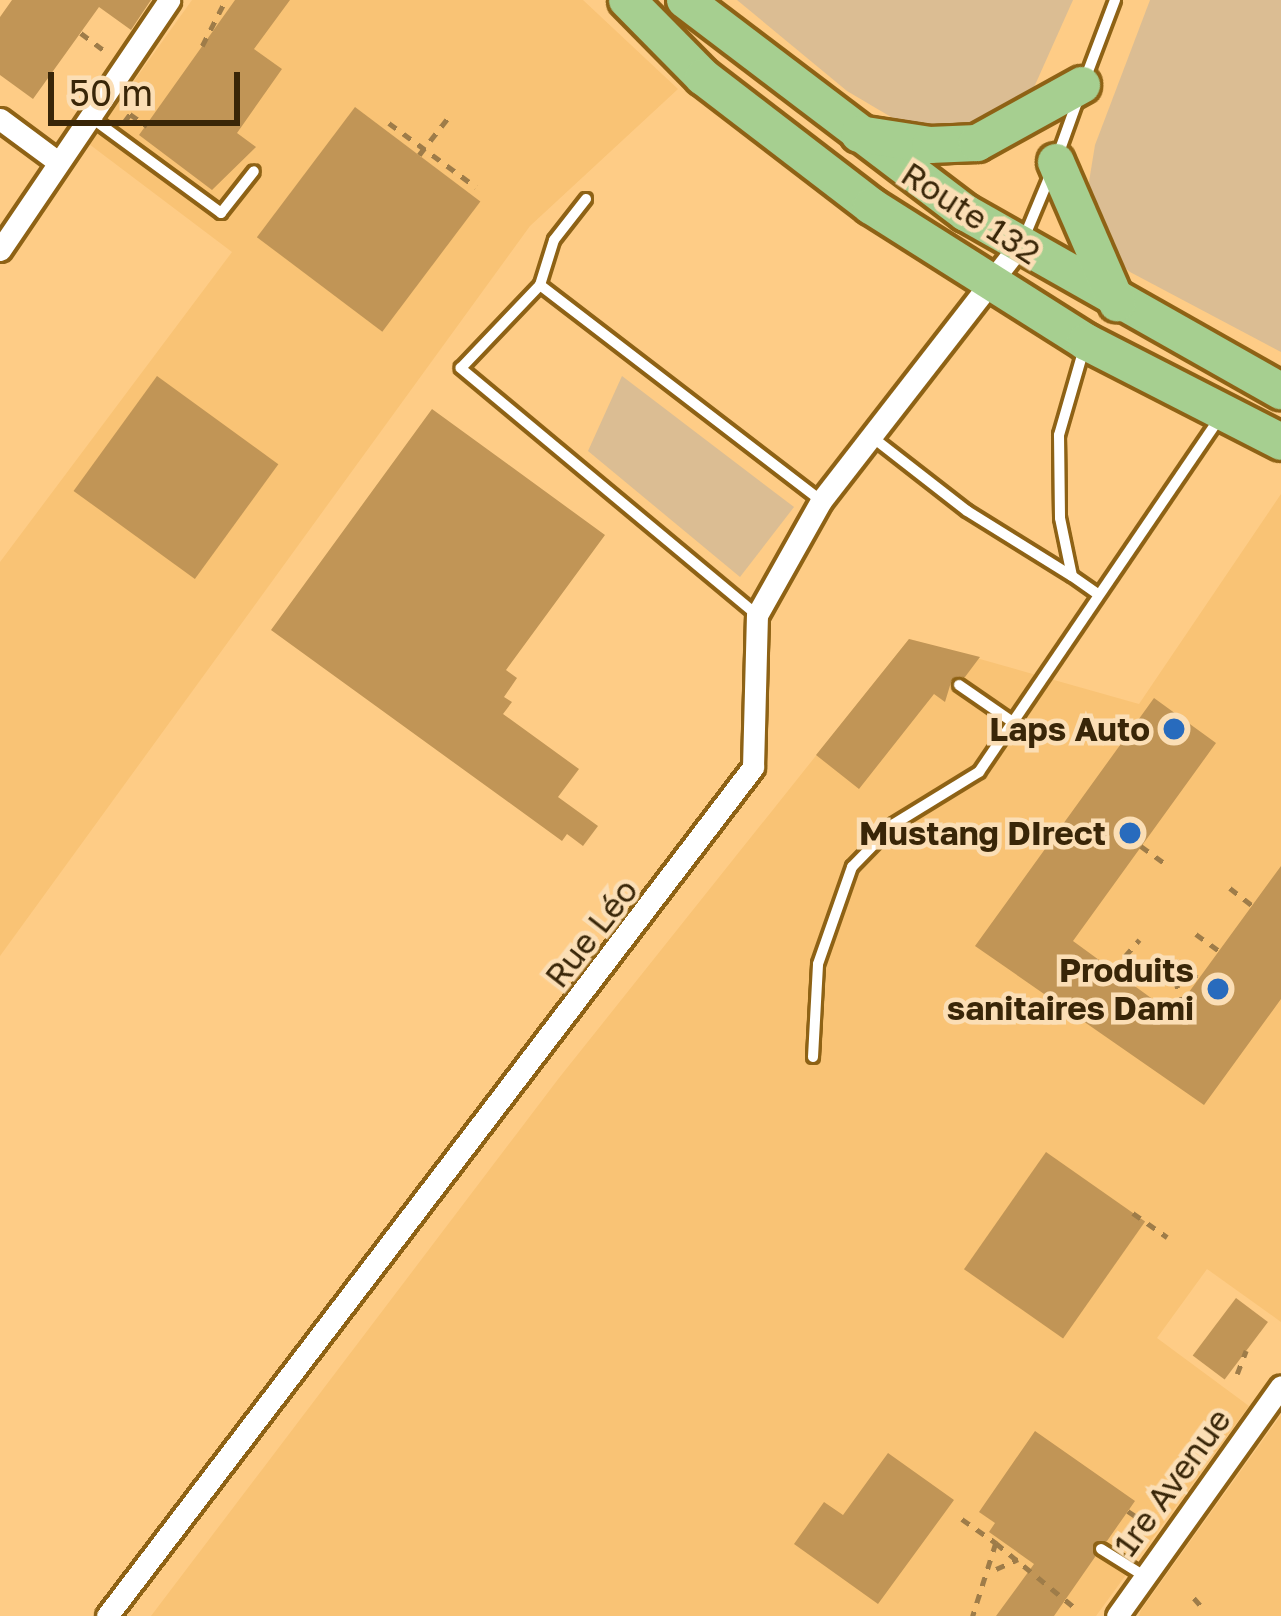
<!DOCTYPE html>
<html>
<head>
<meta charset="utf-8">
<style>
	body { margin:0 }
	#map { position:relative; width:1281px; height:1616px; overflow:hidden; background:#fecc86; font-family:"Golos Text",sans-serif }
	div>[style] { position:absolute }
	.built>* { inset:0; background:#f9c375 }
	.green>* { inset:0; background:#dbbd93 }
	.building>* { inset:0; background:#c19556; transform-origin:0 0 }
	.path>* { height:4.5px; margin-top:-2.25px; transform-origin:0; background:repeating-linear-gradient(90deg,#9e7c49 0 9px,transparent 0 18px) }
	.roads { filter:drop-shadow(3px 0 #8e6215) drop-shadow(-3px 0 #8e6215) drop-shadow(0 3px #8e6215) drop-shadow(0 -3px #8e6215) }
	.service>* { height:10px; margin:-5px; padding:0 5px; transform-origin:5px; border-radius:5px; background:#fff }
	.minor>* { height:21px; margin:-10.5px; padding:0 10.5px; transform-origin:10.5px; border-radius:10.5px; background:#fff }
	.trunk>* { height:36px; margin:-18px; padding:0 18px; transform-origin:18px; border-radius:18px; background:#a6cf90 }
	.dots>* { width:33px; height:33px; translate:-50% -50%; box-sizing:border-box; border:6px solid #fbdeb5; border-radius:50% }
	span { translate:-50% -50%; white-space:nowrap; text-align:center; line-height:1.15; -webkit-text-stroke:9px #fbdeb5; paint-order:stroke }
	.street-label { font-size:33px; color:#392608 }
	.poi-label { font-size:33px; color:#392608; font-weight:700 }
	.right { translate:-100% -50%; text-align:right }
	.scale { position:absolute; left:48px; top:72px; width:192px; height:54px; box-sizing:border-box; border:6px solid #392608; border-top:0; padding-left:15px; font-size:36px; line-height:42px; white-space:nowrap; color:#392608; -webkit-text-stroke:9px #fbdeb5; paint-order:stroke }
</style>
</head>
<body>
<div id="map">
	<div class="built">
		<i style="clip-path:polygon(192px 0,583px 0,678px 89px,530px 226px,0 956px,0 562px,232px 252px,89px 144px)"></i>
		<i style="clip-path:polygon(1281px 494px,1281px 1322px,1207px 1269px,1157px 1338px,1249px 1406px,1096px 1616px,151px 1616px,559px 1078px,909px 639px,1139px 704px)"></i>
		<i style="clip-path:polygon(1281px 1415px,1281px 1616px,1139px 1616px,1141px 1610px)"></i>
	</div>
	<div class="green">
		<i style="clip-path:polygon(737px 0,1073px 0,1031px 94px,987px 125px,913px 130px,847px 91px)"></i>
		<i style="clip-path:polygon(1150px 0,1281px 0,1281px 352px,1130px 272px,1116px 260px,1087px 194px,1095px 145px)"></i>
		<i style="clip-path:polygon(622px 376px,794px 507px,740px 577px,588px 451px)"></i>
	</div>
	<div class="building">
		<i style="clip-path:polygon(12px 0,151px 0,131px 30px,99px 7px,33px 99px,0 75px,0 17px)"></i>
		<i style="clip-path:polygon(235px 0,290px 0,254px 49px,282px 69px,237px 133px,256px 147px,212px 190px,139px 135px)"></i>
		<i style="left:355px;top:107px;width:157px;height:163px;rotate:37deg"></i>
		<i style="left:157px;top:376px;width:150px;height:142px;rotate:36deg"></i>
		<i style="clip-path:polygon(432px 409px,605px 535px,506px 670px,517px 678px,504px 697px,512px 702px,503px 714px,579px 769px,558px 797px,598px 826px,583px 846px,567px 834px,562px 841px,271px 630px)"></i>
		<i style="clip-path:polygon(909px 639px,980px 657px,965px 677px,952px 679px,945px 702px,934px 694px,859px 789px,816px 755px)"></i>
		<i style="clip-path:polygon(1154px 698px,1216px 743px,1073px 941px,1173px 1014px,1281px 866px,1281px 999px,1204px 1105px,975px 946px)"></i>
		<i style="left:1046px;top:1152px;width:121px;height:143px;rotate:35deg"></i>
		<i style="left:1236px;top:1298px;width:40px;height:72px;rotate:37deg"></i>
		<i style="clip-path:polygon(1035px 1431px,1135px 1501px,1107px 1541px,1094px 1543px,1095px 1557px,1054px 1616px,996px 1616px,1034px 1564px,989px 1532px,995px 1523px,979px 1512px)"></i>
		<i style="clip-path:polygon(888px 1453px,954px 1500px,878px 1604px,794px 1544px,824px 1502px,843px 1515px)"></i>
	</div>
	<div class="path">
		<i style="left:81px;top:33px;width:30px;rotate:37deg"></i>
		<i style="left:202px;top:46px;width:46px;rotate:-62.9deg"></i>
		<i style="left:124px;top:122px;width:10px;rotate:-53deg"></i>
		<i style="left:130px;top:114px;width:21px;rotate:35deg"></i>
		<i style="left:389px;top:123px;width:108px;rotate:36.3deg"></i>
		<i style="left:419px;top:155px;width:46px;rotate:-52.1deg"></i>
		<i style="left:1141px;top:846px;width:34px;rotate:36deg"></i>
		<i style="left:1230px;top:888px;width:28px;rotate:38deg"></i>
		<i style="left:1196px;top:934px;width:29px;rotate:36deg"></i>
		<i style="left:1176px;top:961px;width:29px;rotate:38deg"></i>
		<i style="left:1172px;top:962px;width:42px;rotate:77.6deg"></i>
		<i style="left:1113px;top:970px;width:40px;rotate:-49deg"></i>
		<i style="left:1133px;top:1213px;width:42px;rotate:35.2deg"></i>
		<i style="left:1237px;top:1374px;width:25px;rotate:-69deg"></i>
		<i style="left:1128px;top:1511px;width:30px;rotate:34deg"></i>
		<i style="left:962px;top:1519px;width:42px;rotate:35.2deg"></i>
		<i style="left:996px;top:1543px;width:77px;rotate:107.5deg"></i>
		<i style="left:996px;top:1543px;width:101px;rotate:39.4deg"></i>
		<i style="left:996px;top:1569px;width:24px;rotate:-24deg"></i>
		<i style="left:1194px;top:1598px;width:11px;rotate:49deg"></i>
	</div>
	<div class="roads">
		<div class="service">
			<i style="left:1084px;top:82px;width:88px;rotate:-69.3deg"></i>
			<i style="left:89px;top:116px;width:164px;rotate:36.3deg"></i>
			<i style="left:221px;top:213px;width:53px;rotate:-51.8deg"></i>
			<i style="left:1058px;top:155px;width:59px;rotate:-70.3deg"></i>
			<i style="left:1024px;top:238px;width:70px;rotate:-67.4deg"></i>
			<i style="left:540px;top:285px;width:47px;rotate:-72.7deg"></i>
			<i style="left:554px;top:240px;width:52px;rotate:-52deg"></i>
			<i style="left:1085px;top:345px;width:94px;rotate:106.1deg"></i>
			<i style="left:1059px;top:435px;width:83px;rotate:89.3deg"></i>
			<i style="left:1060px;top:518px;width:59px;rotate:78.3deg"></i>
			<i style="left:1072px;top:576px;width:32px;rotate:35deg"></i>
			<i style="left:872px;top:437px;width:120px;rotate:37.9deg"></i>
			<i style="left:967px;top:511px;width:123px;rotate:31.8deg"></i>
			<i style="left:757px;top:615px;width:386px;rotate:-140.2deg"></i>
			<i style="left:461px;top:368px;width:115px;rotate:-46.4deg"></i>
			<i style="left:540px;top:285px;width:354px;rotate:37.5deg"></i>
			<i style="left:959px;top:685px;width:67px;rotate:34.6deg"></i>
			<i style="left:813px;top:1057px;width:93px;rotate:-86.9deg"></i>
			<i style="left:818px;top:964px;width:103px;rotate:-70.7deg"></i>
			<i style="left:852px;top:867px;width:60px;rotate:-45.7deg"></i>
			<i style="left:894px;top:824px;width:100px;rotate:-31.5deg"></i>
			<i style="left:979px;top:772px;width:429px;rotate:-55.8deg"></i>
			<i style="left:1101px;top:1549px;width:51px;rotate:32.1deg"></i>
		</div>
		<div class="minor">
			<i style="left:0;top:119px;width:67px;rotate:36.5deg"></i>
			<i style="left:0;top:250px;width:302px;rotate:-55.9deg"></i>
			<i style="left:107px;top:1616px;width:1067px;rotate:-52.73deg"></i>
			<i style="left:753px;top:767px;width:152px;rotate:-88.5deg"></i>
			<i style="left:757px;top:615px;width:131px;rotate:-60.7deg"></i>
			<i style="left:821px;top:501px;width:323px;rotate:-52.2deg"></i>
			<i style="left:1117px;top:1616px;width:282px;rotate:-54.5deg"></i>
		</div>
		<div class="trunk">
			<i style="left:627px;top:0;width:108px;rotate:45.4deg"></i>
			<i style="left:703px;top:77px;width:212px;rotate:37.5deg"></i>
			<i style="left:871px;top:206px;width:254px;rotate:32.3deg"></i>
			<i style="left:1086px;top:342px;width:219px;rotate:27.1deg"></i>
			<i style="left:685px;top:0;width:353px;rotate:37.2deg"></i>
			<i style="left:966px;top:213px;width:362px;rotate:29.5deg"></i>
			<i style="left:859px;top:134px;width:72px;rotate:8.8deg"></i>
			<i style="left:930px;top:145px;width:47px;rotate:-2.4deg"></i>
			<i style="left:977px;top:143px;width:120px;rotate:-28.9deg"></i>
			<i style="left:1056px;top:162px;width:154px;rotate:66.6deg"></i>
		</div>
	</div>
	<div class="dots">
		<i style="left:1174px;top:729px;background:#286bbd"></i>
		<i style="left:1130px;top:833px;background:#286bbd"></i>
		<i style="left:1218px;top:989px;background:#286bbd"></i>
	</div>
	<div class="street-label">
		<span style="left:971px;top:213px;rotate:33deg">Route 132</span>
		<span style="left:591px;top:933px;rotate:-52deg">Rue Léo</span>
		<span style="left:1172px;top:1482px;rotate:-54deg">1re Avenue</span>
	</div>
	<div class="poi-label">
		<span class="right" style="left:1150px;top:729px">Laps Auto</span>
		<span class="right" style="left:1106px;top:833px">Mustang DIrect</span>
		<span class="right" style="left:1194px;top:989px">Produits<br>sanitaires Dami</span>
	</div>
	<div class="scale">50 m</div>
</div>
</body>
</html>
